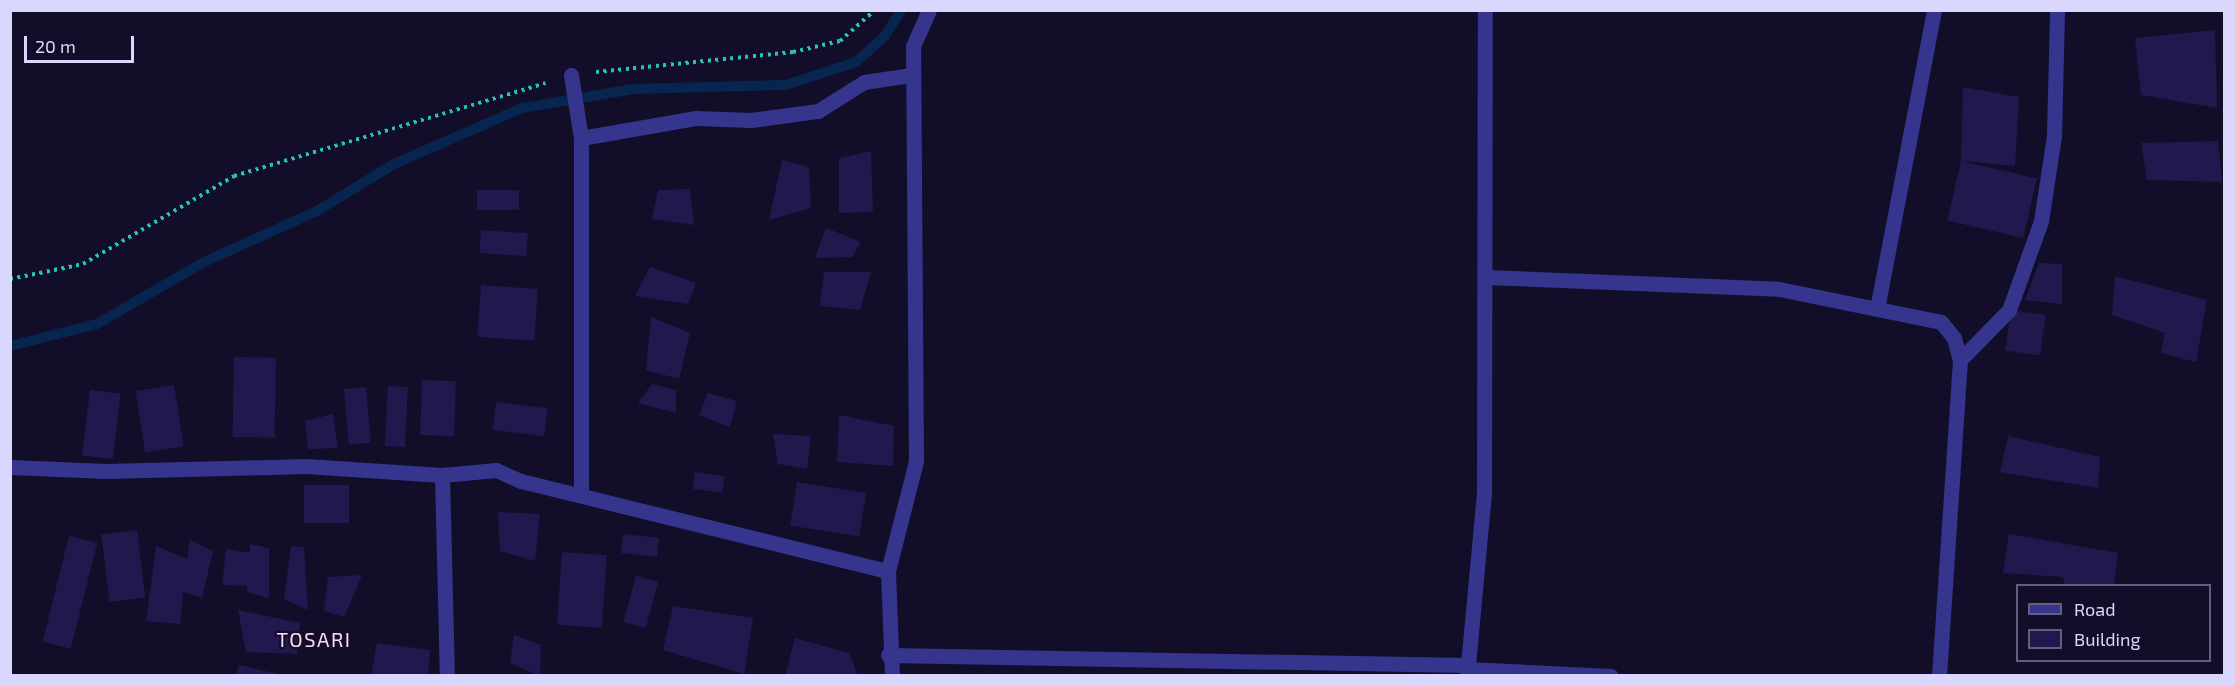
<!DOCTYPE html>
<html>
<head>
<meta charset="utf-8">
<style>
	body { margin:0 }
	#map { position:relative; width:2235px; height:686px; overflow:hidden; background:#120e2a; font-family:"Exo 2",sans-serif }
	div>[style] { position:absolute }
	.stream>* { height:10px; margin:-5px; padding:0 5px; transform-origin:5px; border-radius:5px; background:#08254f }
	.building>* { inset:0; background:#21184d; transform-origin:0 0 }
	.path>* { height:4px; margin-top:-2px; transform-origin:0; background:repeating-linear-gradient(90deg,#25c5b6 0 3px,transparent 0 7.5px) }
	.street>* { height:15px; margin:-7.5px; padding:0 7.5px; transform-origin:7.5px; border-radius:7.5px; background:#36358d }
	span { translate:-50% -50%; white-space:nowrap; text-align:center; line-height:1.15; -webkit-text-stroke:4.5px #120e2a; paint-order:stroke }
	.quarter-label { font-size:20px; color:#ffd9f3; letter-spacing:1.5px }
	.frame { position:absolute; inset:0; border:12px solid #dad7ff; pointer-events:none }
	.legend { position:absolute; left:2016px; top:584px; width:195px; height:78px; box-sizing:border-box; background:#120e2a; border:2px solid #625e7f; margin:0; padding:8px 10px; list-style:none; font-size:18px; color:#dad7ff }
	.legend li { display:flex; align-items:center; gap:12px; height:30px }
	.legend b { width:30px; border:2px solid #625e7f }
	.scale { position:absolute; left:24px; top:36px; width:110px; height:27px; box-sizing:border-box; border:3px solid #dad7ff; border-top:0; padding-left:8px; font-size:18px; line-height:21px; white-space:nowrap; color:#dad7ff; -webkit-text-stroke:4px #120e2a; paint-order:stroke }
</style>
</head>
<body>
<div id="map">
	<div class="stream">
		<i style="left:10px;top:346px;width:90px;rotate:-14.2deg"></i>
		<i style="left:97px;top:324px;width:124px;rotate:-30.1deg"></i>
		<i style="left:204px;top:262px;width:124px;rotate:-24.3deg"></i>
		<i style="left:317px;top:211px;width:90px;rotate:-31.4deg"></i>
		<i style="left:394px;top:164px;width:140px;rotate:-23.6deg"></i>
		<i style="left:522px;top:108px;width:113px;rotate:-9.7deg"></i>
		<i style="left:633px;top:89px;width:153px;rotate:-1.5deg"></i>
		<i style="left:786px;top:85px;width:74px;rotate:-18.2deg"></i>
		<i style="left:856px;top:62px;width:39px;rotate:-42deg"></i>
		<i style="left:885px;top:36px;width:31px;rotate:-58deg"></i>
	</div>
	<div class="building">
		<i style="clip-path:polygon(2215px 30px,2217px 108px,2141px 95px,2135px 38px)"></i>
		<i style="clip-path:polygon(1963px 87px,2019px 97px,2015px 166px,1961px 161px)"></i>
		<i style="clip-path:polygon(2218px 141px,2222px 182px,2147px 180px,2141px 143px)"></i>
		<i style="clip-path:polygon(871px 151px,873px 212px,839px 213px,839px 158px)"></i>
		<i style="clip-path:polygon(782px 160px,809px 167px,811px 208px,769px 220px)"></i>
		<i style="left:1961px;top:161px;width:78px;height:61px;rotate:13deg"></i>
		<i style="clip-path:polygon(690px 189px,694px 225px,652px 219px,658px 190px)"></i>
		<i style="left:477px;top:190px;width:42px;height:20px"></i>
		<i style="clip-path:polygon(826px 228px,861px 242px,852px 257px,815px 258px)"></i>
		<i style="left:481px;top:230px;width:47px;height:23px;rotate:4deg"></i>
		<i style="clip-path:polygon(2039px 263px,2062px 264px,2062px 304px,2025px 300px)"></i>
		<i style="clip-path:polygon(650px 267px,696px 283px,688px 304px,635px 296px)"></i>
		<i style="clip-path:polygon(824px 272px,871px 272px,860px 310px,820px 306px)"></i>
		<i style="clip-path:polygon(2115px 276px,2207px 300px,2196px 362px,2161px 353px,2165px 333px,2112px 315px)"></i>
		<i style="left:481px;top:285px;width:57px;height:52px;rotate:4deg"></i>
		<i style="left:2011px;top:310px;width:35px;height:41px;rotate:8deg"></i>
		<i style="clip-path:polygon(651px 317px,690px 333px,679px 379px,646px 370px)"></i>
		<i style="left:234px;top:357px;width:42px;height:80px;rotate:1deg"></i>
		<i style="left:422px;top:380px;width:34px;height:55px;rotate:2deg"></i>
		<i style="clip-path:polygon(652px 384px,676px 390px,676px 413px,638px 403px)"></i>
		<i style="left:174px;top:385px;width:62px;height:39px;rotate:81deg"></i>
		<i style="left:388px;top:386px;width:20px;height:60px;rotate:3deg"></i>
		<i style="left:366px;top:387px;width:56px;height:22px;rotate:85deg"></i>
		<i style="left:90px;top:390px;width:31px;height:66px;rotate:7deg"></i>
		<i style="clip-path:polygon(708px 393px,737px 401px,730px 427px,699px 415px)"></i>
		<i style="left:496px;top:402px;width:52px;height:28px;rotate:7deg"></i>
		<i style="clip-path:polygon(333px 414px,338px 448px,308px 449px,305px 421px)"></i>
		<i style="clip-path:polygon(839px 415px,894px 426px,893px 466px,837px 462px)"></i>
		<i style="clip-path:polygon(773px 434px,811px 436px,807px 469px,778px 464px)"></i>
		<i style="clip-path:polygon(2008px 436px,2100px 457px,2098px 488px,2000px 472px)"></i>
		<i style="left:695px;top:472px;width:30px;height:17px;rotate:8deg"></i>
		<i style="left:797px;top:482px;width:70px;height:44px;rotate:9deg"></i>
		<i style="left:304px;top:485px;width:45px;height:38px"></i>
		<i style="clip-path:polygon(498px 512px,540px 514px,535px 561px,500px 551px)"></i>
		<i style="left:137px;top:530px;width:68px;height:36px;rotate:83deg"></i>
		<i style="left:623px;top:534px;width:36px;height:19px;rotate:6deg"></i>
		<i style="clip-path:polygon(2009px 534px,2118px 553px,2114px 586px,2065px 586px,2063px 577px,2003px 573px)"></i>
		<i style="left:69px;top:536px;width:29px;height:109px;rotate:14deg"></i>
		<i style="clip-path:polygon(190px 540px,213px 551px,202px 598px,183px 592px,180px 624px,146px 621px,156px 546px,187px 559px)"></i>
		<i style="clip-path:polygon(250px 544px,269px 548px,269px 598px,247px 592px,247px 586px,222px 585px,226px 549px,250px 553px)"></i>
		<i style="clip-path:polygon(291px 546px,304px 547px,308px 610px,284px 599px)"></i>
		<i style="left:562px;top:552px;width:45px;height:73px;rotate:4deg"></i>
		<i style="clip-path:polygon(362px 575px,344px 617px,324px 611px,328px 577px)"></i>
		<i style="left:636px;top:576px;width:23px;height:48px;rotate:15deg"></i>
		<i style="clip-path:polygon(673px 606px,753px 618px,744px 674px,663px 650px)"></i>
		<i style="clip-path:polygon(238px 610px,300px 623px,297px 654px,246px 652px)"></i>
		<i style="clip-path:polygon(514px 635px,541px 645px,540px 676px,510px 663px)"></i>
		<i style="clip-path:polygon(795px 638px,849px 653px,858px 676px,785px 676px)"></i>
		<i style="clip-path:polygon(377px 643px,430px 650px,428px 676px,371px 676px)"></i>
		<i style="clip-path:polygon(239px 665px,283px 675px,283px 676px,236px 676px)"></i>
	</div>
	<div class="path">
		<i style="left:596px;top:72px;width:198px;rotate:-5.8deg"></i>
		<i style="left:793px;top:52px;width:48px;rotate:-13.2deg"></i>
		<i style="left:840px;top:41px;width:47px;rotate:-41.5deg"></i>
		<i style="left:10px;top:279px;width:75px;rotate:-11.6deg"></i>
		<i style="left:83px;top:264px;width:175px;rotate:-30.2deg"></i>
		<i style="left:234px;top:176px;width:325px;rotate:-16.6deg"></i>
	</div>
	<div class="street">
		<i style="left:571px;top:75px;width:64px;rotate:81deg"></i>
		<i style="left:581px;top:138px;width:357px;rotate:90deg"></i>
		<i style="left:581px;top:138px;width:117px;rotate:-9.9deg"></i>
		<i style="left:696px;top:118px;width:55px;rotate:2.1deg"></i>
		<i style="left:751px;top:120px;width:68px;rotate:-7.7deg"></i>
		<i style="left:818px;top:111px;width:54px;rotate:-32.2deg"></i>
		<i style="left:864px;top:82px;width:48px;rotate:-8.5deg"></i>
		<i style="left:1486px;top:277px;width:293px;rotate:2.3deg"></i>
		<i style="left:1779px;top:289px;width:165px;rotate:11.5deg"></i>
		<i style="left:1941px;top:322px;width:21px;rotate:51deg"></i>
		<i style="left:1954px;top:338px;width:23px;rotate:75deg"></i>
		<i style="left:1960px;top:360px;width:317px;rotate:93.8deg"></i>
		<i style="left:1877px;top:309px;width:304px;rotate:-79.2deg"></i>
		<i style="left:1960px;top:360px;width:70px;rotate:-45.6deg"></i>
		<i style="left:2009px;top:310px;width:95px;rotate:-70.2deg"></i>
		<i style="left:2041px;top:221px;width:86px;rotate:-81.3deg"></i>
		<i style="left:2054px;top:136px;width:126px;rotate:-88.6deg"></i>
		<i style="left:10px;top:467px;width:96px;rotate:2.4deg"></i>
		<i style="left:106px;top:471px;width:200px;rotate:-1.4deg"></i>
		<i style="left:306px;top:466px;width:136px;rotate:3.8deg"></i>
		<i style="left:442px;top:475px;width:54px;rotate:-5.3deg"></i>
		<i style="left:496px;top:470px;width:27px;rotate:24deg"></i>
		<i style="left:521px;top:481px;width:378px;rotate:13.8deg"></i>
		<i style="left:442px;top:475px;width:201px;rotate:88.6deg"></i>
		<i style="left:888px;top:655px;width:579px;rotate:0.99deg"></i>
		<i style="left:1467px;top:669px;width:144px;rotate:2.8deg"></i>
		<i style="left:892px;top:676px;width:105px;rotate:-92.2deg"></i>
		<i style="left:888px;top:571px;width:114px;rotate:-75.7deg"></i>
		<i style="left:916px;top:461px;width:415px;rotate:-90.4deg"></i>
		<i style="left:913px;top:46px;width:39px;rotate:-66deg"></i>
		<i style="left:1467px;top:676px;width:184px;rotate:-84.7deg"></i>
		<i style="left:1484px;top:493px;width:483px;rotate:-89.9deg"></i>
	</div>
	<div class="quarter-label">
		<span style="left:314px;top:639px">TOSARI</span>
	</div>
	<div class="frame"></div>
	<ul class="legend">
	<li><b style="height:8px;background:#36358d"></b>Road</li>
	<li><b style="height:16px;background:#21184d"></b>Building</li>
	</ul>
	<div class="scale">20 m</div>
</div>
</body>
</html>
